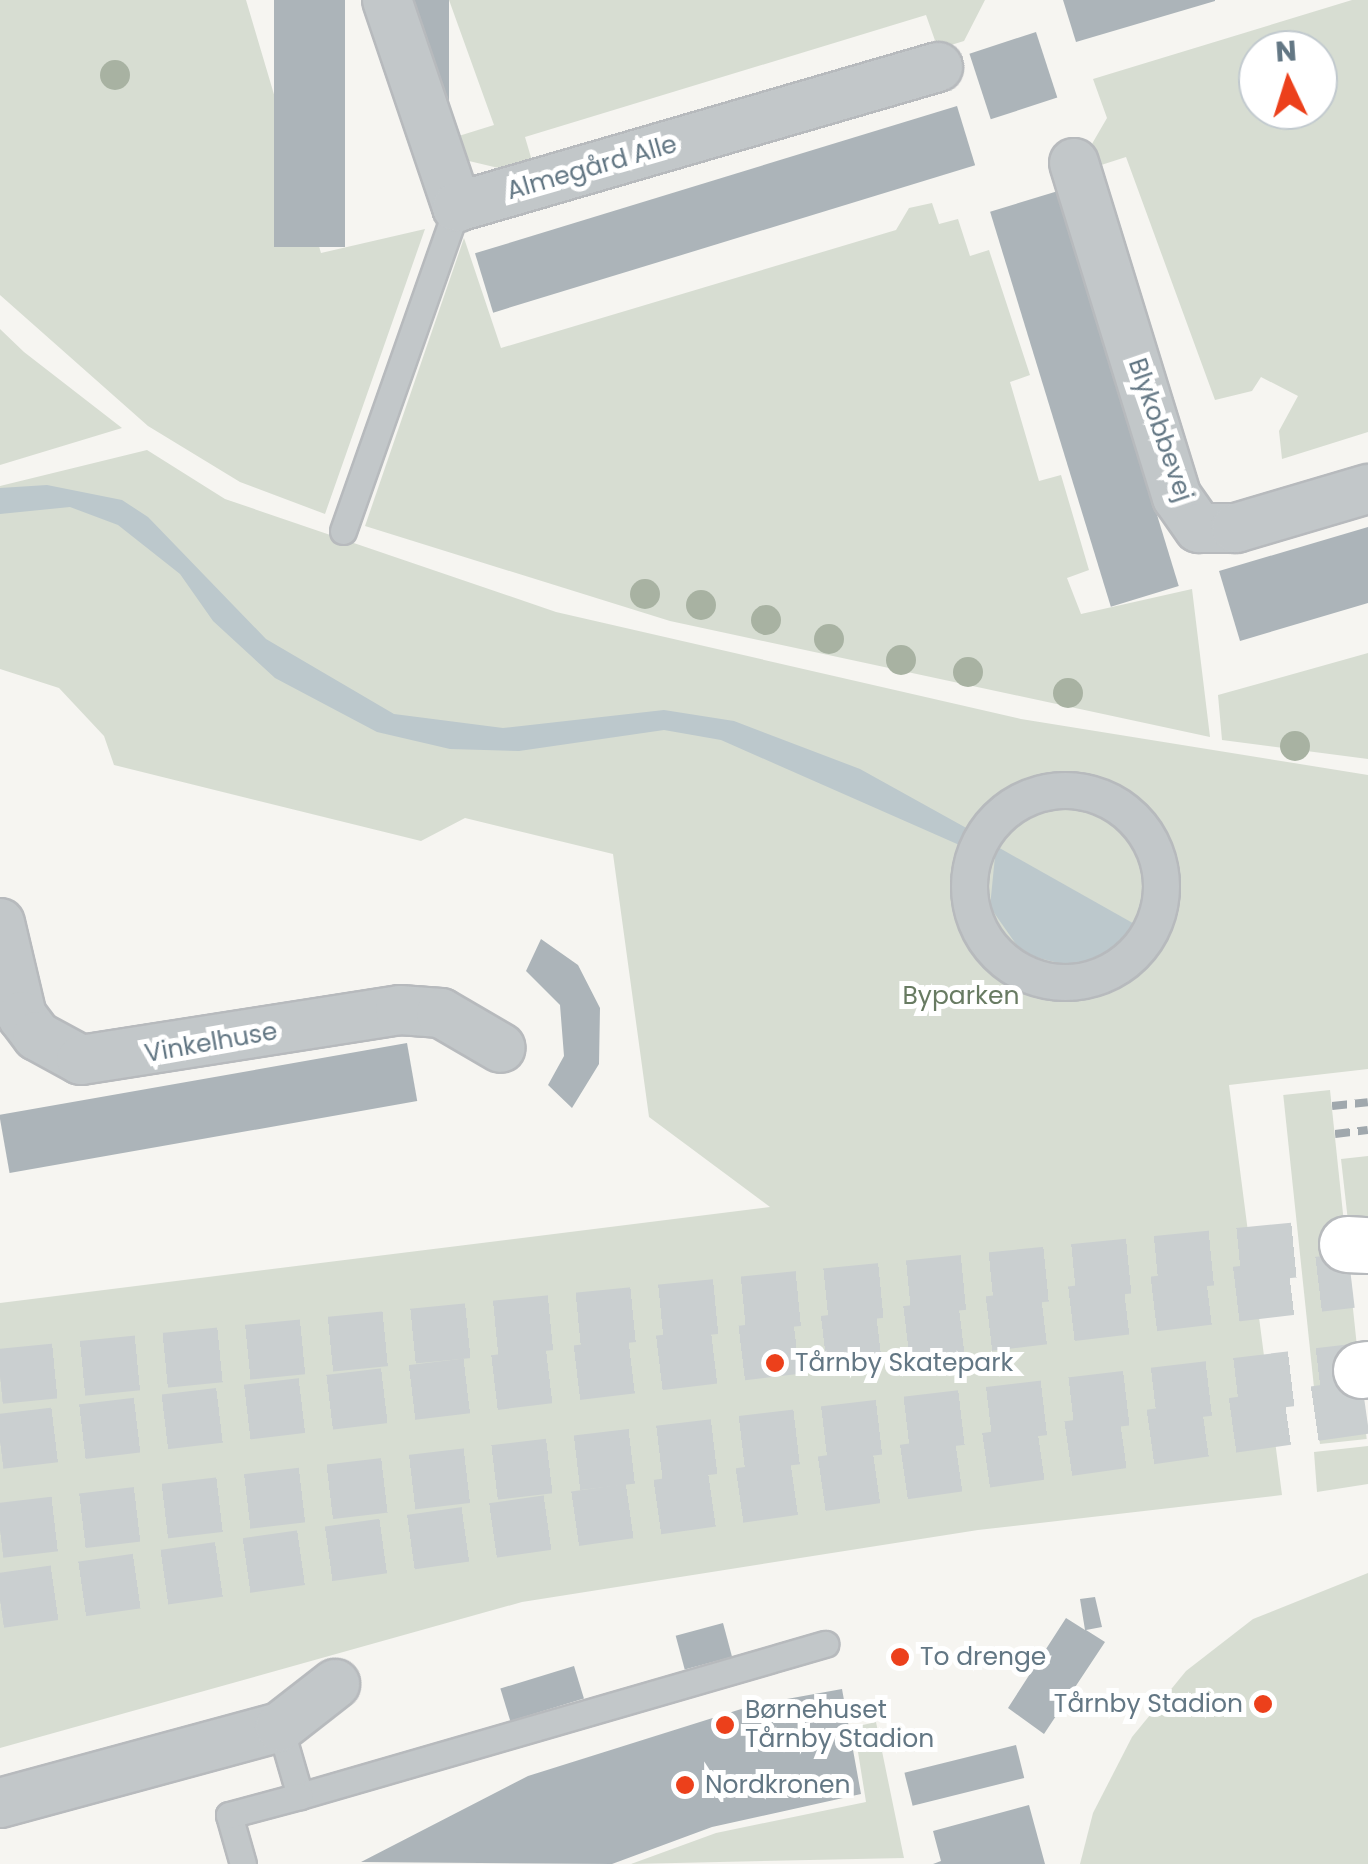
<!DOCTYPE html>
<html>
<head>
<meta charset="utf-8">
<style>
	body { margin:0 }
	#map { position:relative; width:1368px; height:1864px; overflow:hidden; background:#f6f5f1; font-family:Poppins,sans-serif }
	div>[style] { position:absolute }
	.green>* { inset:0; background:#d7ddd2; transform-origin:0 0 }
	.water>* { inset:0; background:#bcc8cc }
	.building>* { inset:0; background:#acb4b9; transform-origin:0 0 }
	.motorway-tunnel>* { height:55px; margin-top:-27.5px; transform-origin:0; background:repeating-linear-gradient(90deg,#cacfd0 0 55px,transparent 0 83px) }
	.roads { filter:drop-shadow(2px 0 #b7babd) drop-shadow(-2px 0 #b7babd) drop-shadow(0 2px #b7babd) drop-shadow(0 -2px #b7babd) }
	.service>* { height:25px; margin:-12.5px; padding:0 12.5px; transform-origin:12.5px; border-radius:12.5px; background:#c2c7c9 }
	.pedestrian>* { height:35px; margin:-17.5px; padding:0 17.5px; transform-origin:17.5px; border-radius:17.5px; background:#c2c7c9 }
	.pedestrian>.ring { margin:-17.5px; padding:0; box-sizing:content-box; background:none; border:35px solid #c2c7c9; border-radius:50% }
	.minor>* { height:48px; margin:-24px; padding:0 24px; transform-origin:24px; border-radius:24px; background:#c2c7c9 }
	.motorway>* { height:55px; margin:-27.5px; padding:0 27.5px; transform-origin:27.5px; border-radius:27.5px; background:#fff }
	.rail>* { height:8px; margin-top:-4px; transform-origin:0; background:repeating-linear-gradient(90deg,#a0a8ad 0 15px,transparent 0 23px) }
	.trees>* { width:30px; height:30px; margin:-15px; border-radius:50%; background:#a8b2a2 }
	.dots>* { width:28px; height:28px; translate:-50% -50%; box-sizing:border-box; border:5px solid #fff; border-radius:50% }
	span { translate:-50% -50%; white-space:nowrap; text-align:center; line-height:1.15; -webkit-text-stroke:10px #fff; paint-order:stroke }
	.street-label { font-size:25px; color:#637784 }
	.park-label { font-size:25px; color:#687b62 }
	.poi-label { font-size:25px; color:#637784 }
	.left { translate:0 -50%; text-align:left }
	.right { translate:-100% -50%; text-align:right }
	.north { position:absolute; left:1238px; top:30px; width:100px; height:100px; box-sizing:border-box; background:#fff; border:2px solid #c1c9ce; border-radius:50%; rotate:356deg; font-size:28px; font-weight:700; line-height:40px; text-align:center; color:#637784 }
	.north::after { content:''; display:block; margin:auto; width:35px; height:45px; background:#ec401b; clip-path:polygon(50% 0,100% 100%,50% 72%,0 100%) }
</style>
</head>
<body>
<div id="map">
	<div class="green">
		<i style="clip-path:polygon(0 0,246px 0,321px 253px,425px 229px,325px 514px,240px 482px,148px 426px,0 295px)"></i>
		<i style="clip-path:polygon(449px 0,985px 0,964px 41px,938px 49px,926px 15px,525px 137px,535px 171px,520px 173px,469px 161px,449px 139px,494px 125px)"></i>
		<i style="clip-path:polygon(evenodd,1352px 0,1368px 0,1368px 432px,1282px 459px,1279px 431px,1298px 396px,1261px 377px,1252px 391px,1215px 400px,1126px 157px,1095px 167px,1089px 149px,1107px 118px,1093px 79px,1352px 0,1258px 50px,1318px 50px,1318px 110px,1258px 110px,1258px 50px)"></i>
		<i style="clip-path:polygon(932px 203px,939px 224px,958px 219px,970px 256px,989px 250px,1030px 375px,1010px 382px,1039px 481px,1061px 475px,1089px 570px,1067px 578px,1081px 614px,1192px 589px,1210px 737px,670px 621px,365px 526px,464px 238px,501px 348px,896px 230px,909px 208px)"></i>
		<i style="clip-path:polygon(0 329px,24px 352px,122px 428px,0 465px)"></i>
		<i style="clip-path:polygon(147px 450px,225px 499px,556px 612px,1021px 719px,1368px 775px,1368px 1069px,1229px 1085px,1282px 1495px,978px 1530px,522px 1602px,0 1748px,0 1303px,770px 1207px,649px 1117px,613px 854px,465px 818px,421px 841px,114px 765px,104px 736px,59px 688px,0 669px,0 486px)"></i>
		<i style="clip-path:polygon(1368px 653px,1368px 759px,1222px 740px,1218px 695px)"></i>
		<i style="left:1330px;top:1090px;width:351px;height:47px;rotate:84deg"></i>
		<i style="clip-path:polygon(1368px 1156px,1368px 1228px,1349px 1230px,1341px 1159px)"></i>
		<i style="clip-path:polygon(1368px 1446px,1368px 1484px,1317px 1492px,1314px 1452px)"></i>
		<i style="clip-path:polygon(1368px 1573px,1368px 1864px,1080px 1864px,1093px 1813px,1132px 1737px,1186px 1671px,1253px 1619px)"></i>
		<i style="clip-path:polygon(876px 1722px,904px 1858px,631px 1864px,716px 1833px,866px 1802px,854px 1727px)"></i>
	</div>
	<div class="water">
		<i style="clip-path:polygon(47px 485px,122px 500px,148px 517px,266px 639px,394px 714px,503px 728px,664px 710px,734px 721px,860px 769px,979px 835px,973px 851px,721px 740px,664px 730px,519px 751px,450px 749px,377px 732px,275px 678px,213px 621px,180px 574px,118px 525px,70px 507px,0 514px,0 488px)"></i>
		<i style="clip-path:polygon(996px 846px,1138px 926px,1129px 942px,1078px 968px,1023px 954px,990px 907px)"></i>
	</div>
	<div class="building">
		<i style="left:274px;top:0;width:71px;height:247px"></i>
		<i style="left:413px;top:0;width:36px;height:133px"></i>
		<i style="clip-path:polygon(1063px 0,1215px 0,1215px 1px,1076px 42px)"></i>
		<i style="left:1036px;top:32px;width:69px;height:70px;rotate:72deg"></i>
		<i style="left:957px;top:106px;width:62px;height:504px;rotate:73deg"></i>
		<i style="left:1058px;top:191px;width:413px;height:71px;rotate:73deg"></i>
		<i style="clip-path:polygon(1368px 527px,1368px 603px,1240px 641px,1219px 571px)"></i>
		<i style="clip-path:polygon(541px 939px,578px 965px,600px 1008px,599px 1064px,572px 1108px,548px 1085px,564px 1056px,560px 1005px,526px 971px)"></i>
		<i style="left:407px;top:1043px;width:59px;height:414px;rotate:80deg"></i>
		<i style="clip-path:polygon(1095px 1597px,1102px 1627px,1086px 1630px,1105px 1642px,1044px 1734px,1008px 1708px,1066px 1618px,1085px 1630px,1080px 1599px)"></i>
		<i style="left:723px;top:1623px;width:35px;height:49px;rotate:75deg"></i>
		<i style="left:574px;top:1666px;width:34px;height:77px;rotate:73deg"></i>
		<i style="clip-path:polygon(842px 1689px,861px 1794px,712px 1827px,612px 1864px,361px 1862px,528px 1776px,754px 1705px)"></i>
		<i style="left:1016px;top:1745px;width:34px;height:115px;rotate:76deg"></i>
		<i style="clip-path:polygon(1029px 1805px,1045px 1864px,933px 1864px,941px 1861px,933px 1831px)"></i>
	</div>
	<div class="motorway-tunnel">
		<i style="left:0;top:1376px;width:1305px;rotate:-5.58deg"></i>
		<i style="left:0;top:1441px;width:1361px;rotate:-6.8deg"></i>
		<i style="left:0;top:1530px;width:1362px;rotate:-6.7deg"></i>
		<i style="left:0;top:1600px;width:1379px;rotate:-8.09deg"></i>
	</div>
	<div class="roads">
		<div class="service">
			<i style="left:343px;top:531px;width:343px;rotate:-70.6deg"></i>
			<i style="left:280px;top:1727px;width:72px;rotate:73.8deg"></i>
			<i style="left:300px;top:1796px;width:547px;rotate:-16.15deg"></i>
			<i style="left:243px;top:1864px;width:51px;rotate:-105.9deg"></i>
			<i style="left:229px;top:1815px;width:73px;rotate:-15deg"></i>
		</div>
		<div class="pedestrian">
			<i class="ring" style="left:969px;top:790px;width:157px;height:157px"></i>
		</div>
		<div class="minor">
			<i style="left:387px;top:0;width:219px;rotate:71.3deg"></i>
			<i style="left:457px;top:207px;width:501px;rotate:-16.23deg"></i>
			<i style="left:1074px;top:163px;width:350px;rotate:72.9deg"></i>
			<i style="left:1177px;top:497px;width:38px;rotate:55deg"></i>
			<i style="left:1199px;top:528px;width:37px"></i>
			<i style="left:1236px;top:528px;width:138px;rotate:-16.5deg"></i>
			<i style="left:0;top:923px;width:96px;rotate:76.7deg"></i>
			<i style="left:22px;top:1016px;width:25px;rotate:53deg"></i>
			<i style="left:37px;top:1036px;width:50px;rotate:28.6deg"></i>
			<i style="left:81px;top:1060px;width:323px;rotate:-8.9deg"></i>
			<i style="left:400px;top:1010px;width:41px;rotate:4.2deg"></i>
			<i style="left:441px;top:1013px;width:69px;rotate:30.3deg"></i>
			<i style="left:0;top:1803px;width:290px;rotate:-15.2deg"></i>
			<i style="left:280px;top:1727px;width:70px;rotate:-38deg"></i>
		</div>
		<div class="motorway">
			<i style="left:1347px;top:1244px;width:21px;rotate:3deg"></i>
			<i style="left:1361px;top:1370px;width:7px;rotate:-8deg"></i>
		</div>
	</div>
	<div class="rail">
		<i style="left:1332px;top:1106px;width:36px;rotate:-6deg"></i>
		<i style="left:1335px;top:1134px;width:33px;rotate:-7deg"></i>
	</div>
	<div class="trees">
		<i style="left:115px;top:75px"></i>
		<i style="left:645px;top:594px"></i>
		<i style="left:701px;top:605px"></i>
		<i style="left:766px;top:620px"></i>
		<i style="left:829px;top:639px"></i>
		<i style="left:901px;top:660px"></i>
		<i style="left:968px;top:672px"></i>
		<i style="left:1068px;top:693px"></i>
		<i style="left:1295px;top:746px"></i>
	</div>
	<div class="dots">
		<i style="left:775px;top:1363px;background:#ec401b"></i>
		<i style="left:900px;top:1657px;background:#ec401b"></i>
		<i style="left:1263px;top:1704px;background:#ec401b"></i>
		<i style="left:725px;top:1725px;background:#ec401b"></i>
		<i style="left:685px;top:1785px;background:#ec401b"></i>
	</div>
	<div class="street-label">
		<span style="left:592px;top:168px;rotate:-16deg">Almegård Alle</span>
		<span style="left:1160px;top:430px;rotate:71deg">Blykobbevej</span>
		<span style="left:211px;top:1043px;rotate:-10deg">Vinkelhuse</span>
	</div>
	<div class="park-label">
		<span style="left:961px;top:996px">Byparken</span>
	</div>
	<div class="poi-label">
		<span class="left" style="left:795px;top:1363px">Tårnby Skatepark</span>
		<span class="left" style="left:920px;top:1657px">To drenge</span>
		<span class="right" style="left:1243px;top:1704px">Tårnby Stadion</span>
		<span class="left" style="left:745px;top:1725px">Børnehuset<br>Tårnby Stadion</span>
		<span class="left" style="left:705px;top:1785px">Nordkronen</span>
	</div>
	<div class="north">N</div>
</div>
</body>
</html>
